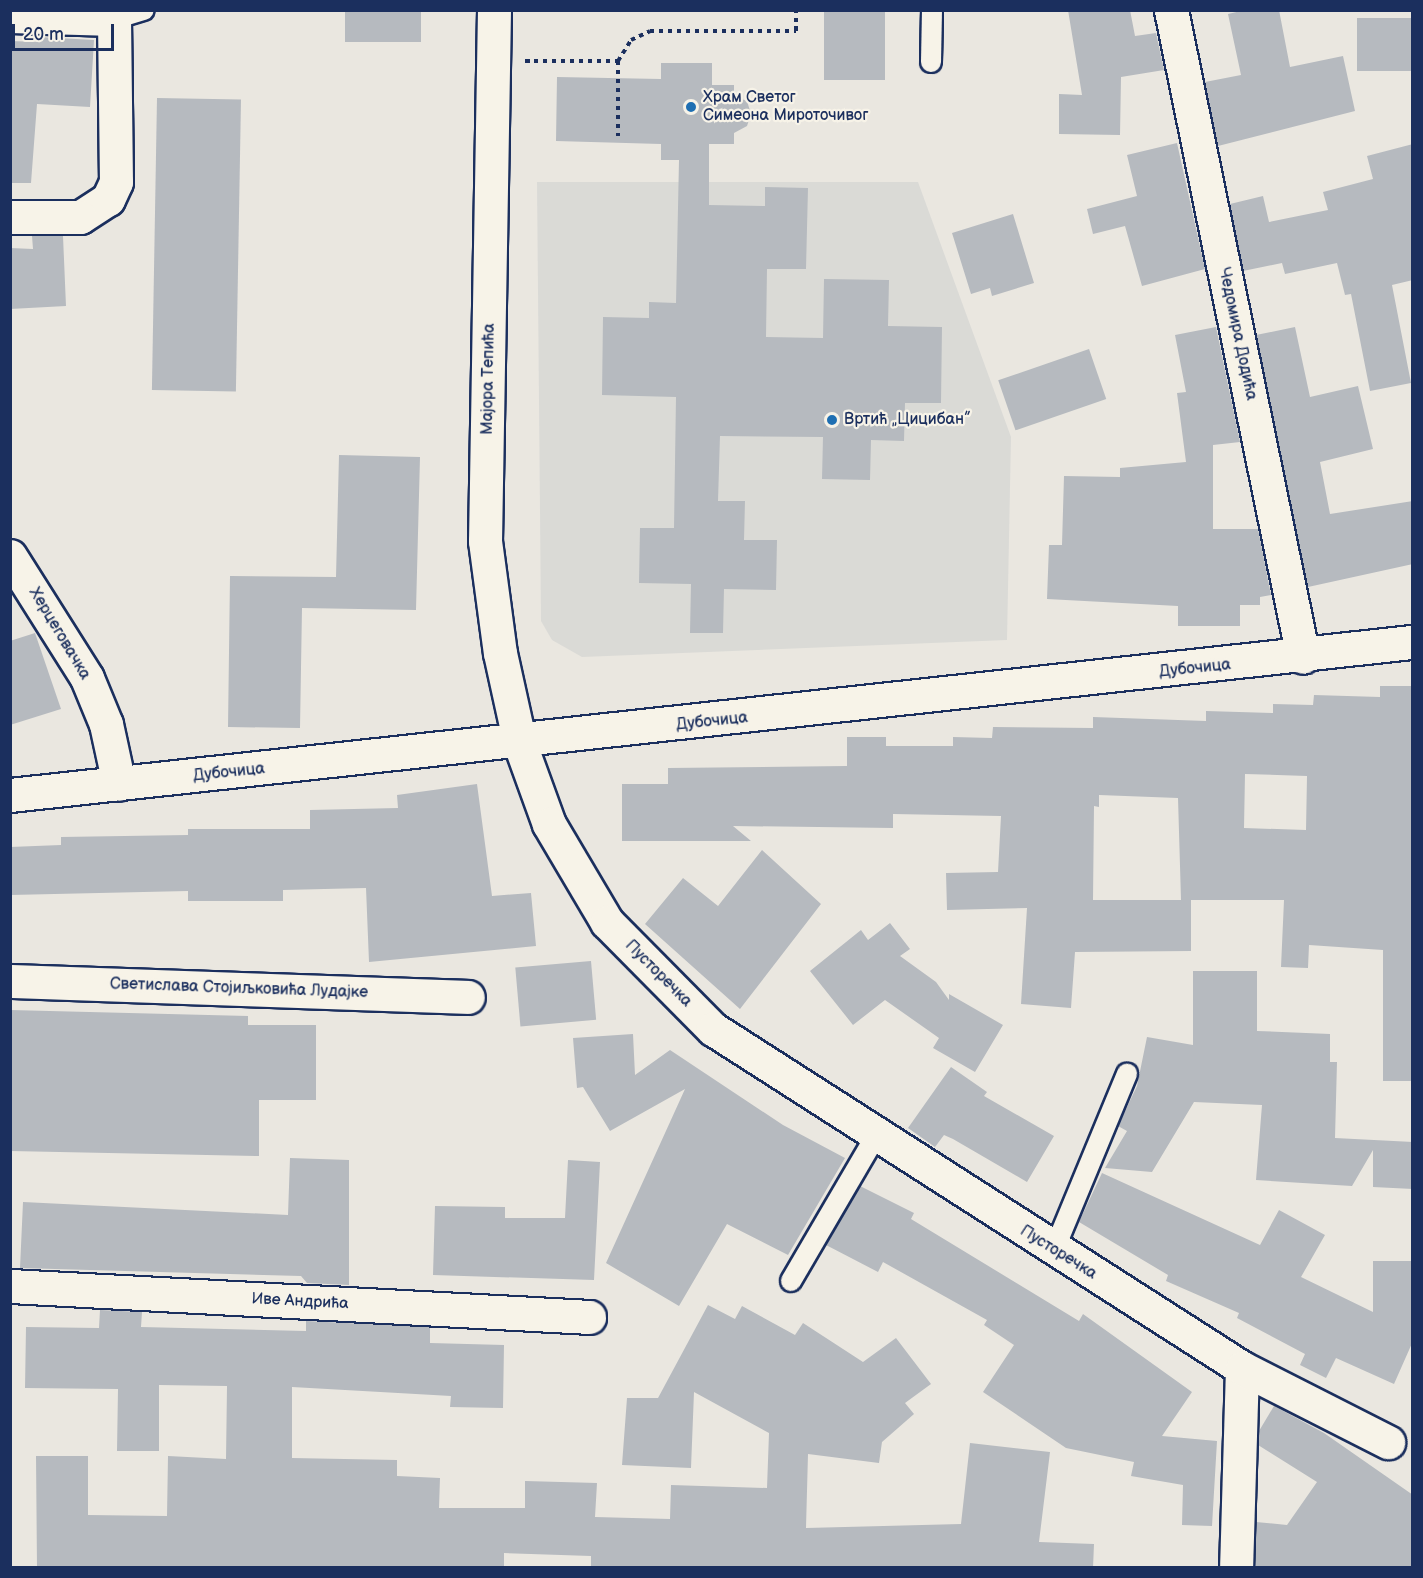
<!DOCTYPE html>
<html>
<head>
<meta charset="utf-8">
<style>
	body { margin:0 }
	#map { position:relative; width:1423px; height:1578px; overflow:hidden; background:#eae7e0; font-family:"Balsamiq Sans",sans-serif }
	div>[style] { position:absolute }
	.built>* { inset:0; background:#dadad6 }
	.building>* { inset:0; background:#b6babf; transform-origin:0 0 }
	.path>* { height:4px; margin-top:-2px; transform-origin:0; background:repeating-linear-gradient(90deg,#1b2f5e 0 4.5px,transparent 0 9px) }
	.roads { filter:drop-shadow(2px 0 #1b2f5e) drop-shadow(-2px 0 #1b2f5e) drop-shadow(0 2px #1b2f5e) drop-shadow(0 -2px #1b2f5e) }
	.service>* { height:20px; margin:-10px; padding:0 10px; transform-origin:10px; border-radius:10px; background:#f7f3e8 }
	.minor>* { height:33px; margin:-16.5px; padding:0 16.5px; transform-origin:16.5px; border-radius:16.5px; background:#f7f3e8 }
	.tertiary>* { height:33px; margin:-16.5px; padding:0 16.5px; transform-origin:16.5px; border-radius:16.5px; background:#f7f3e8 }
	.dots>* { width:16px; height:16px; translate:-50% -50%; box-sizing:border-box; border:3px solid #f7f3e8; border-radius:50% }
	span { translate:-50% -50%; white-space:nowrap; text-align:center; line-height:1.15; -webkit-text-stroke:4.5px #f7f3e8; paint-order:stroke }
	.poi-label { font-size:16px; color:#1b2f5e }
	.left { translate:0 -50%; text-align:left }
	.street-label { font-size:16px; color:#1b2f5e }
	.frame { position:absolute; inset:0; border:12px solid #1b2f5e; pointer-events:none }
	.scale { position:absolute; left:12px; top:24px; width:102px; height:27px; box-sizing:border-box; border:3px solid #1b2f5e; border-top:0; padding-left:8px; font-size:18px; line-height:21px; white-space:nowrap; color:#1b2f5e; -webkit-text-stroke:4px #f7f3e8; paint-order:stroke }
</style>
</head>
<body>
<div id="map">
	<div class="built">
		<i style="clip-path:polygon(537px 182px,918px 182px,1011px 437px,1007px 640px,582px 657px,552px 640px,541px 621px)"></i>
	</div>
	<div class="building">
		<i style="left:345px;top:10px;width:76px;height:32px"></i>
		<i style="left:824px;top:10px;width:61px;height:70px"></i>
		<i style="clip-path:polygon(1068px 10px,1130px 10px,1135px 36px,1156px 33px,1164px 70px,1121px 77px,1120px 135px,1059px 134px,1059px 94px,1082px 95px)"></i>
		<i style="clip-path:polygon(1245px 10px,1279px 10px,1290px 67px,1343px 56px,1355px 111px,1218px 146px,1205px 82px,1241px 75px,1228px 14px)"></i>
		<i style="left:1413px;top:18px;width:53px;height:56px;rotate:90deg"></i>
		<i style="clip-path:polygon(39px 37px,94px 40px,90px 107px,37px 104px,31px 183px,10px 183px,10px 41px,39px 42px)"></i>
		<i style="clip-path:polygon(661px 63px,712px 63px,712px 85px,734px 85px,734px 96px,747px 101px,751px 114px,747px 126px,734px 133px,734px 144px,709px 144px,709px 205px,765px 206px,765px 187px,808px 188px,806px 269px,767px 269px,766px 337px,823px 338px,824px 279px,889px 280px,888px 326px,942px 327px,941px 403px,905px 403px,904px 441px,871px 440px,870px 480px,822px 479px,823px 437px,720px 436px,718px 501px,745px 501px,744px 540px,777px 540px,776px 590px,724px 589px,723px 633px,690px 633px,691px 584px,639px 583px,640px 528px,674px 528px,676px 397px,602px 395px,603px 317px,649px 318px,649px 302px,676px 303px,679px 160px,661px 160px,661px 144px,556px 141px,557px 77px,661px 79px)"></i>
		<i style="left:157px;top:98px;width:84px;height:292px;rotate:1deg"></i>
		<i style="clip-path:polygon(1177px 143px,1205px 269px,1142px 286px,1125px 226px,1093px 234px,1087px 209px,1137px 196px,1127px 155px)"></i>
		<i style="clip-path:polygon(1413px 144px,1413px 280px,1392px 285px,1411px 383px,1370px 391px,1351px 294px,1345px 295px,1337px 263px,1285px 274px,1282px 263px,1243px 271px,1230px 204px,1263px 196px,1269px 222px,1328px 210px,1323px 192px,1373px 179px,1367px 156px)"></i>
		<i style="clip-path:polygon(1013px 214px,1034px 283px,992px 296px,990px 288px,971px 294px,952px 233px)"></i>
		<i style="clip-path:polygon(32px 236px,63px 236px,66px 306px,10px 309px,10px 248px,33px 249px)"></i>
		<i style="clip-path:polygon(1216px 327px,1240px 442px,1213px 445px,1213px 529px,1258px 529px,1271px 595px,1260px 597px,1260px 605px,1240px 605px,1240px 626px,1178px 626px,1178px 606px,1047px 599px,1049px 545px,1062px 545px,1064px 476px,1120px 477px,1120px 468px,1186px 462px,1177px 393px,1186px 392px,1175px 335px)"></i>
		<i style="clip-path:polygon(1295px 327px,1310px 397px,1358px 386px,1373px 449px,1320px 462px,1330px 514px,1413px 501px,1413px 564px,1308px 587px,1256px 335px)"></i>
		<i style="left:1089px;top:349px;width:53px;height:96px;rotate:71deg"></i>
		<i style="clip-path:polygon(339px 455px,420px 457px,416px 610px,302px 608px,300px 728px,228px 727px,230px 576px,336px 577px)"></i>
		<i style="clip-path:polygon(35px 633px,61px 709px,10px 725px,10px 641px)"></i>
		<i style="clip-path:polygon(evenodd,1380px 686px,1413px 686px,1413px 1081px,1383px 1081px,1383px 950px,1309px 945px,1308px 968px,1281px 967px,1284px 900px,1191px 900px,1191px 951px,1075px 952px,1071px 1008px,1021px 1004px,1027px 908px,947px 910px,946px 873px,998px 872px,1001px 816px,893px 814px,893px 828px,733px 826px,751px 841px,622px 841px,622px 784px,668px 784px,668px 768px,847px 766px,847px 737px,886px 737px,886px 746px,953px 746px,953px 737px,992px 738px,993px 727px,1093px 728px,1093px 717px,1206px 721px,1206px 711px,1273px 713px,1273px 704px,1313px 705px,1314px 695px,1380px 697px,1380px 686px,1245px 774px,1307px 776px,1306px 830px,1244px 828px,1245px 774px,1380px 686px,1099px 795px,1178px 798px,1181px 900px,1093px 900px,1094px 806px,1099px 807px,1099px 795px)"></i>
		<i style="clip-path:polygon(477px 784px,492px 896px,531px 893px,536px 946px,369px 962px,366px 888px,283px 890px,283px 901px,188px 901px,188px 891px,10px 895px,10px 847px,61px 845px,61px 837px,188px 835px,188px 829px,310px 829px,310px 810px,398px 808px,397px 795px)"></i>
		<i style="clip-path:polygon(762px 850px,821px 904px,740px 1009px,645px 924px,683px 878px,718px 906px)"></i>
		<i style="clip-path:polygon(890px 923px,910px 949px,900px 956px,936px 982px,949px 1000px,949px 994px,1003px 1025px,975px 1072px,933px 1048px,939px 1038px,885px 1000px,853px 1025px,810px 971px,861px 930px,868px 940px)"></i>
		<i style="left:591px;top:961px;width:59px;height:76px;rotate:85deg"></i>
		<i style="clip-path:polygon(1193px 971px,1257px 971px,1257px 1031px,1330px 1034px,1330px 1062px,1337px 1062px,1335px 1138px,1413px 1142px,1413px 1189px,1373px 1187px,1373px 1150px,1352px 1186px,1256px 1180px,1262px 1105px,1194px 1102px,1152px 1172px,1105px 1168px,1127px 1131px,1118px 1126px,1137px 1086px,1147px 1037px,1193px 1045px)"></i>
		<i style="clip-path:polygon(10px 1010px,248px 1016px,248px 1025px,316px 1025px,316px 1100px,259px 1100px,259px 1156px,10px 1151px)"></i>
		<i style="clip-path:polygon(633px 1034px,635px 1075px,670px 1050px,783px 1125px,845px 1158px,788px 1255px,727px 1224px,679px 1306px,606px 1263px,685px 1089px,610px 1131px,583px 1087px,577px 1088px,573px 1038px)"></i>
		<i style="clip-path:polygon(951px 1067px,987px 1092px,984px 1096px,1054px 1136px,1027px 1182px,953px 1139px,944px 1135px,935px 1147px,908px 1128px)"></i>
		<i style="clip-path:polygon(290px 1158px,349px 1160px,349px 1285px,307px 1283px,301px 1276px,20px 1268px,23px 1202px,288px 1215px)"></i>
		<i style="clip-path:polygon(568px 1160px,600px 1162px,594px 1280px,433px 1275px,435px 1206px,505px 1207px,505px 1218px,565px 1218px)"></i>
		<i style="clip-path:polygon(1102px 1173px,1260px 1245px,1279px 1210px,1325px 1235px,1301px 1277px,1373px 1312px,1373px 1261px,1413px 1261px,1413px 1341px,1394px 1384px,1336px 1358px,1326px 1378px,1300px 1365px,1305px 1354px,1237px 1318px,1239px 1313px,1166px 1281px,1168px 1275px,1079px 1222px)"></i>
		<i style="clip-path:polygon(860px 1186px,914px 1213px,911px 1219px,1079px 1321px,1083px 1314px,1192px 1392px,1162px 1436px,1217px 1441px,1212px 1526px,1182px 1525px,1183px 1485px,1131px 1476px,1134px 1462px,1066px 1448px,983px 1392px,1014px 1345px,984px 1325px,987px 1320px,883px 1262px,878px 1272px,826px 1245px)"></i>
		<i style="clip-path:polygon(708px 1305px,735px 1319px,742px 1306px,795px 1335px,803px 1323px,863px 1362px,896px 1338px,931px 1384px,905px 1403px,914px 1414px,882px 1442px,879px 1463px,808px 1454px,806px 1528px,961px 1524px,970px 1443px,1050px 1452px,1039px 1542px,1094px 1544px,1093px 1568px,591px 1568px,591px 1556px,504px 1553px,504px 1568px,37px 1568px,36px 1456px,88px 1456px,88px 1515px,167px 1516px,168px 1456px,226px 1459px,227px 1386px,159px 1385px,159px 1451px,117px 1451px,118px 1389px,25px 1388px,26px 1327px,99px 1328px,100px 1310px,142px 1312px,141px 1327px,306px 1331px,306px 1321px,430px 1327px,430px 1343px,504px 1345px,503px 1408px,450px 1407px,451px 1396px,292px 1387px,292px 1458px,397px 1460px,397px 1476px,440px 1478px,439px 1508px,525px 1508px,525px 1481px,597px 1483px,595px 1517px,670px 1519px,671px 1485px,767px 1488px,769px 1433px,694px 1392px,691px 1468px,622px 1465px,627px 1398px,658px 1398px)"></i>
		<i style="clip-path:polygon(1274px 1406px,1324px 1433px,1413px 1495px,1413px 1568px,1255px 1568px,1256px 1522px,1287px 1525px,1317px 1482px,1258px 1445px,1259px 1431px)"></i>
	</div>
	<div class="path">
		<i style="left:525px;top:61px;width:93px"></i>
		<i style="left:618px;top:61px;width:75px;rotate:90deg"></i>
		<i style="left:618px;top:61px;width:25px;rotate:-58deg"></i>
		<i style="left:631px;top:40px;width:21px;rotate:-25deg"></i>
		<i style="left:650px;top:31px;width:146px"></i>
		<i style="left:796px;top:31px;width:21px;rotate:-90deg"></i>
	</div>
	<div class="roads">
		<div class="service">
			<i style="left:114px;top:19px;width:31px;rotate:-17deg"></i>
			<i style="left:931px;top:62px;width:52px;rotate:-88.9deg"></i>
			<i style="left:1054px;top:1250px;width:191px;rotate:-67.5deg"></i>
			<i style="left:791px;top:1281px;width:167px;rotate:-59.7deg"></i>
		</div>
		<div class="minor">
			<i style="left:494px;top:10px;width:531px;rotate:90.97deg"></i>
			<i style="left:485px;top:541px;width:113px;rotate:82.4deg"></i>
			<i style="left:500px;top:653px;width:93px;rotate:77.6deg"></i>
			<i style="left:520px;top:744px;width:85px;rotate:70.1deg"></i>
			<i style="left:549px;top:824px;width:114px;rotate:59.4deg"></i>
			<i style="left:607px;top:922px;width:151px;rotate:45.3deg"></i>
			<i style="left:713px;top:1029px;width:628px;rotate:32.65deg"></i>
			<i style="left:1242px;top:1368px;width:200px;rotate:91.7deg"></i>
			<i style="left:1171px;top:10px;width:660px;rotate:78.47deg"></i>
			<i style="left:10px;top:16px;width:104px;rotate:1.7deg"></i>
			<i style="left:114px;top:19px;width:163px;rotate:89.3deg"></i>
			<i style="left:116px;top:182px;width:19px;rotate:115deg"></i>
			<i style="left:108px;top:199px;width:33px;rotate:147deg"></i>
			<i style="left:80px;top:217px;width:70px;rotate:180deg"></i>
			<i style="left:10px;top:556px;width:144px;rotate:57.7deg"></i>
			<i style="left:87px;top:678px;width:50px;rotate:67.6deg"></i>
			<i style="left:106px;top:724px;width:61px;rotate:77.8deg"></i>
			<i style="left:10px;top:981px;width:458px;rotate:2deg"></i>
			<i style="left:10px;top:1286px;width:580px;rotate:3.06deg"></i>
			<i style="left:1242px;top:1368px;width:164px;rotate:26.9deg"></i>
		</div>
		<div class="tertiary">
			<i style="left:10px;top:795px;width:1410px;rotate:-6.23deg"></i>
		</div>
	</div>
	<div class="dots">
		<i style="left:691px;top:107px;background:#1f6fb2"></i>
		<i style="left:832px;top:420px;background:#1f6fb2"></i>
	</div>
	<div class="poi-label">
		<span class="left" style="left:703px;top:107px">Храм Светог<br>Симеона Мироточивог</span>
		<span class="left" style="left:844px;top:420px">Вртић „Цицибан”</span>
	</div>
	<div class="street-label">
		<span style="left:1237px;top:334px;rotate:78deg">Чедомира Додића</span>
		<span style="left:489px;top:379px;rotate:-89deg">Мајора Тепића</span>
		<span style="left:59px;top:634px;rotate:59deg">Херцеговачка</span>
		<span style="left:1195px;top:669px;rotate:-6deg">Дубочица</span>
		<span style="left:712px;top:722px;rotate:-6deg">Дубочица</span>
		<span style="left:229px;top:773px;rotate:-6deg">Дубочица</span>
		<span style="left:658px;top:974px;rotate:45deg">Пусторечка</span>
		<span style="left:239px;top:989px;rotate:2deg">Светислава Стојиљковића Лудајке</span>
		<span style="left:1058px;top:1253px;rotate:32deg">Пусторечка</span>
		<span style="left:300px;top:1302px;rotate:3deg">Иве Андрића</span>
	</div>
	<div class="frame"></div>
	<div class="scale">20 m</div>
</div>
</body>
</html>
